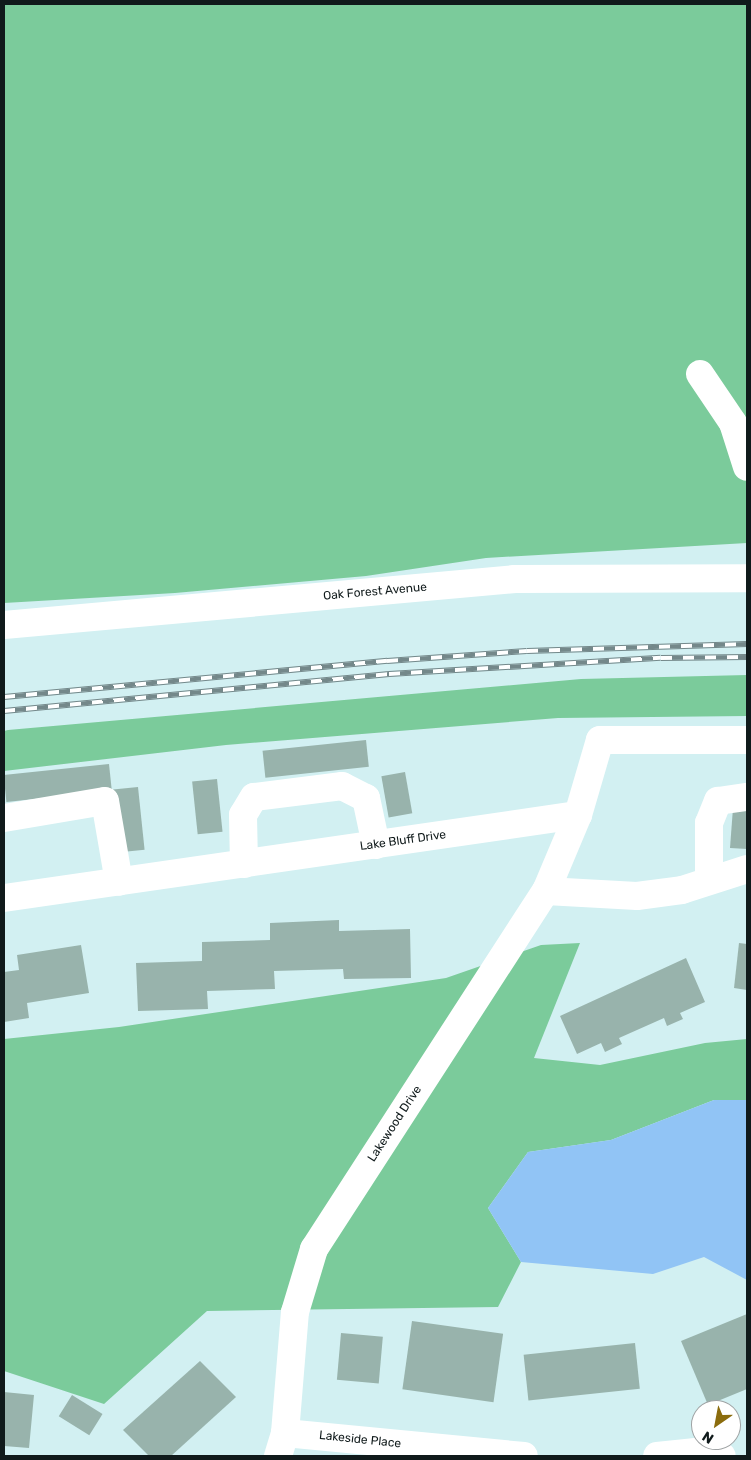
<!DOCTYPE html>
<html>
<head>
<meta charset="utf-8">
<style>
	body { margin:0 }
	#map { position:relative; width:751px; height:1460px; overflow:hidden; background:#d2f0f2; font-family:Rubik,sans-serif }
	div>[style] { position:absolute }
	.green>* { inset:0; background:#7bcb9b }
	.water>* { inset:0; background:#91c4f5 }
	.building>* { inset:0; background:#98b3ac; transform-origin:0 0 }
	.minor>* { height:28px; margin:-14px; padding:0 14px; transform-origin:14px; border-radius:14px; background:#fff }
	.rail>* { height:5.5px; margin-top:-2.75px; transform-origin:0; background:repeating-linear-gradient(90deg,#fff 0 11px,#74888a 0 22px); box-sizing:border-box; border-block:1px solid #74888a }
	span { translate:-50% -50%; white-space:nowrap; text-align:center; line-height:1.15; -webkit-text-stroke:4.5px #fff; paint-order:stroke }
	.street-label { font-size:12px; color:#101a1b }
	.frame { position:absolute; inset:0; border:5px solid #101a1b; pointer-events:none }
	.north { position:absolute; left:691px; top:1400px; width:50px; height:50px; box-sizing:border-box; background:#fff; border:1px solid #9fa3a4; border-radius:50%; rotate:213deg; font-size:14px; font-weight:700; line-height:20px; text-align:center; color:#101a1b }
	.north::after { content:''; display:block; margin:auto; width:18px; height:22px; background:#8b6c0d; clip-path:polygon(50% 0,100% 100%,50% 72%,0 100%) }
</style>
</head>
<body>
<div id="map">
	<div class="green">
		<i style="clip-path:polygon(4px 4px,747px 4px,747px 543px,486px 558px,366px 576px,175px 593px,4px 603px)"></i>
		<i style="clip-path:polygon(747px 675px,747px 716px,558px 718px,226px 745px,4px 771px,4px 731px,8px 730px,581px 679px)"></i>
		<i style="clip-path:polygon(580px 943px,534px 1058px,600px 1065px,705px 1043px,747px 1039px,747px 1100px,714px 1100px,611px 1140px,528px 1152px,488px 1208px,521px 1262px,498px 1307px,207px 1311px,104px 1404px,4px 1371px,4px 1039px,119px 1027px,446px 978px,541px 945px)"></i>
	</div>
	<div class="water">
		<i style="clip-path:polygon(714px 1100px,747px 1100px,747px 1280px,704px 1257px,653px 1274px,521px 1262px,488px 1208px,528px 1152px,611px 1140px)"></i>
	</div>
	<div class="building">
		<i style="left:366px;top:740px;width:27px;height:104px;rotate:84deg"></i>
		<i style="left:109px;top:764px;width:27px;height:106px;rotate:84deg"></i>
		<i style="left:405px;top:772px;width:42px;height:24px;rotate:80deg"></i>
		<i style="left:217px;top:779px;width:53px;height:25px;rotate:84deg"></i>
		<i style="left:138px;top:787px;width:63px;height:25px;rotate:84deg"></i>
		<i style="clip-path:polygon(733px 808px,747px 809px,747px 849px,730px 848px)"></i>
		<i style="clip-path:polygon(339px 920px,339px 931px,410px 929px,411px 978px,344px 979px,343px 969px,274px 971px,275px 989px,207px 991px,208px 1009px,138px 1011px,136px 963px,202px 961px,202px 942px,270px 940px,270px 923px)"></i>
		<i style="clip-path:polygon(739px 943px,747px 944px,747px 990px,734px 988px)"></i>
		<i style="clip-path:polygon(81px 945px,89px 993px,27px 1003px,29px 1018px,4px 1022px,4px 972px,19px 970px,17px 955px)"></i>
		<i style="clip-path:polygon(686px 958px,705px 1002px,680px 1013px,683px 1019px,667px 1026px,664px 1018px,619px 1038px,622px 1044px,605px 1052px,601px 1043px,577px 1054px,560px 1016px)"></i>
		<i style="clip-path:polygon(747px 1314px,747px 1389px,708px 1405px,681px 1341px)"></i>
		<i style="left:412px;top:1321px;width:92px;height:69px;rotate:8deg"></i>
		<i style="left:341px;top:1333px;width:42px;height:47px;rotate:5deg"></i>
		<i style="left:635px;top:1343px;width:46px;height:112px;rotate:84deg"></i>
		<i style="clip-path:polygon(200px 1361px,236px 1397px,171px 1456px,149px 1456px,123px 1430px)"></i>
		<i style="clip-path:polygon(4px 1392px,34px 1395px,29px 1448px,4px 1446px)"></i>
		<i style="left:72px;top:1395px;width:36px;height:25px;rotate:32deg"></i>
	</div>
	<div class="minor">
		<i style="left:700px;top:374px;width:59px;rotate:56deg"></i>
		<i style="left:733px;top:423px;width:46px;rotate:72.3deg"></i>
		<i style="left:4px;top:625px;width:513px;rotate:-5.14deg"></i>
		<i style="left:515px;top:579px;width:232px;rotate:-0.2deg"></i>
		<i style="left:4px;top:818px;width:102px;rotate:-9.6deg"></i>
		<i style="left:105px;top:801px;width:82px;rotate:80.2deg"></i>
		<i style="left:244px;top:864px;width:49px;rotate:-91.2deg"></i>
		<i style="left:243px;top:815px;width:21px;rotate:-59deg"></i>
		<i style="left:254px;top:797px;width:89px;rotate:-7.1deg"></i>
		<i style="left:342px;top:786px;width:27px;rotate:27deg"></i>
		<i style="left:366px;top:798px;width:48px;rotate:78deg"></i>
		<i style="left:709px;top:880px;width:57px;rotate:-90deg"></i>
		<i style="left:709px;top:823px;width:24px;rotate:-68deg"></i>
		<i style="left:718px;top:801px;width:29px;rotate:-8deg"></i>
		<i style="left:546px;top:891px;width:91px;rotate:3.1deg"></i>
		<i style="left:637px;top:896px;width:45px;rotate:-7.6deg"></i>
		<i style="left:682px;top:890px;width:68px;rotate:-17.9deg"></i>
		<i style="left:4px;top:898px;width:580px;rotate:-8.23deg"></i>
		<i style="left:285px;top:1433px;width:240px;rotate:5.5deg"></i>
		<i style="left:278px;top:1456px;width:24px;rotate:-73deg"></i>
		<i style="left:285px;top:1433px;width:121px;rotate:-85.3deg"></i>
		<i style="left:295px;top:1312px;width:66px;rotate:-73.2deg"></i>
		<i style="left:314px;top:1249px;width:427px;rotate:-57.1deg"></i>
		<i style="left:546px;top:891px;width:82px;rotate:-67.2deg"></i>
		<i style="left:578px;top:815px;width:78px;rotate:-73.7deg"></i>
		<i style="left:600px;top:740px;width:147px"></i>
		<i style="left:657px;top:1456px;width:39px;rotate:-6deg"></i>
		<i style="left:696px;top:1452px;width:26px;rotate:9deg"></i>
	</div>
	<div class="rail">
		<i style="left:4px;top:697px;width:385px;rotate:-5.4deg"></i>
		<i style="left:387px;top:661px;width:140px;rotate:-4.1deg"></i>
		<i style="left:527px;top:651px;width:220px;rotate:-1.8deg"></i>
		<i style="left:4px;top:711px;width:387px;rotate:-5.5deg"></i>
		<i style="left:389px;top:674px;width:272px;rotate:-3.4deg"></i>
		<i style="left:661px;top:658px;width:86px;rotate:-0.7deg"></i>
	</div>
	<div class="street-label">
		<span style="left:375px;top:592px;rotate:-5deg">Oak Forest Avenue</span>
		<span style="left:403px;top:841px;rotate:-8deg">Lake Bluff Drive</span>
		<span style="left:395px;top:1124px;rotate:-57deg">Lakewood Drive</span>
		<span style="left:360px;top:1440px;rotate:6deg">Lakeside Place</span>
	</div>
	<div class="frame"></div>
	<div class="north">N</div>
</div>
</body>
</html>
